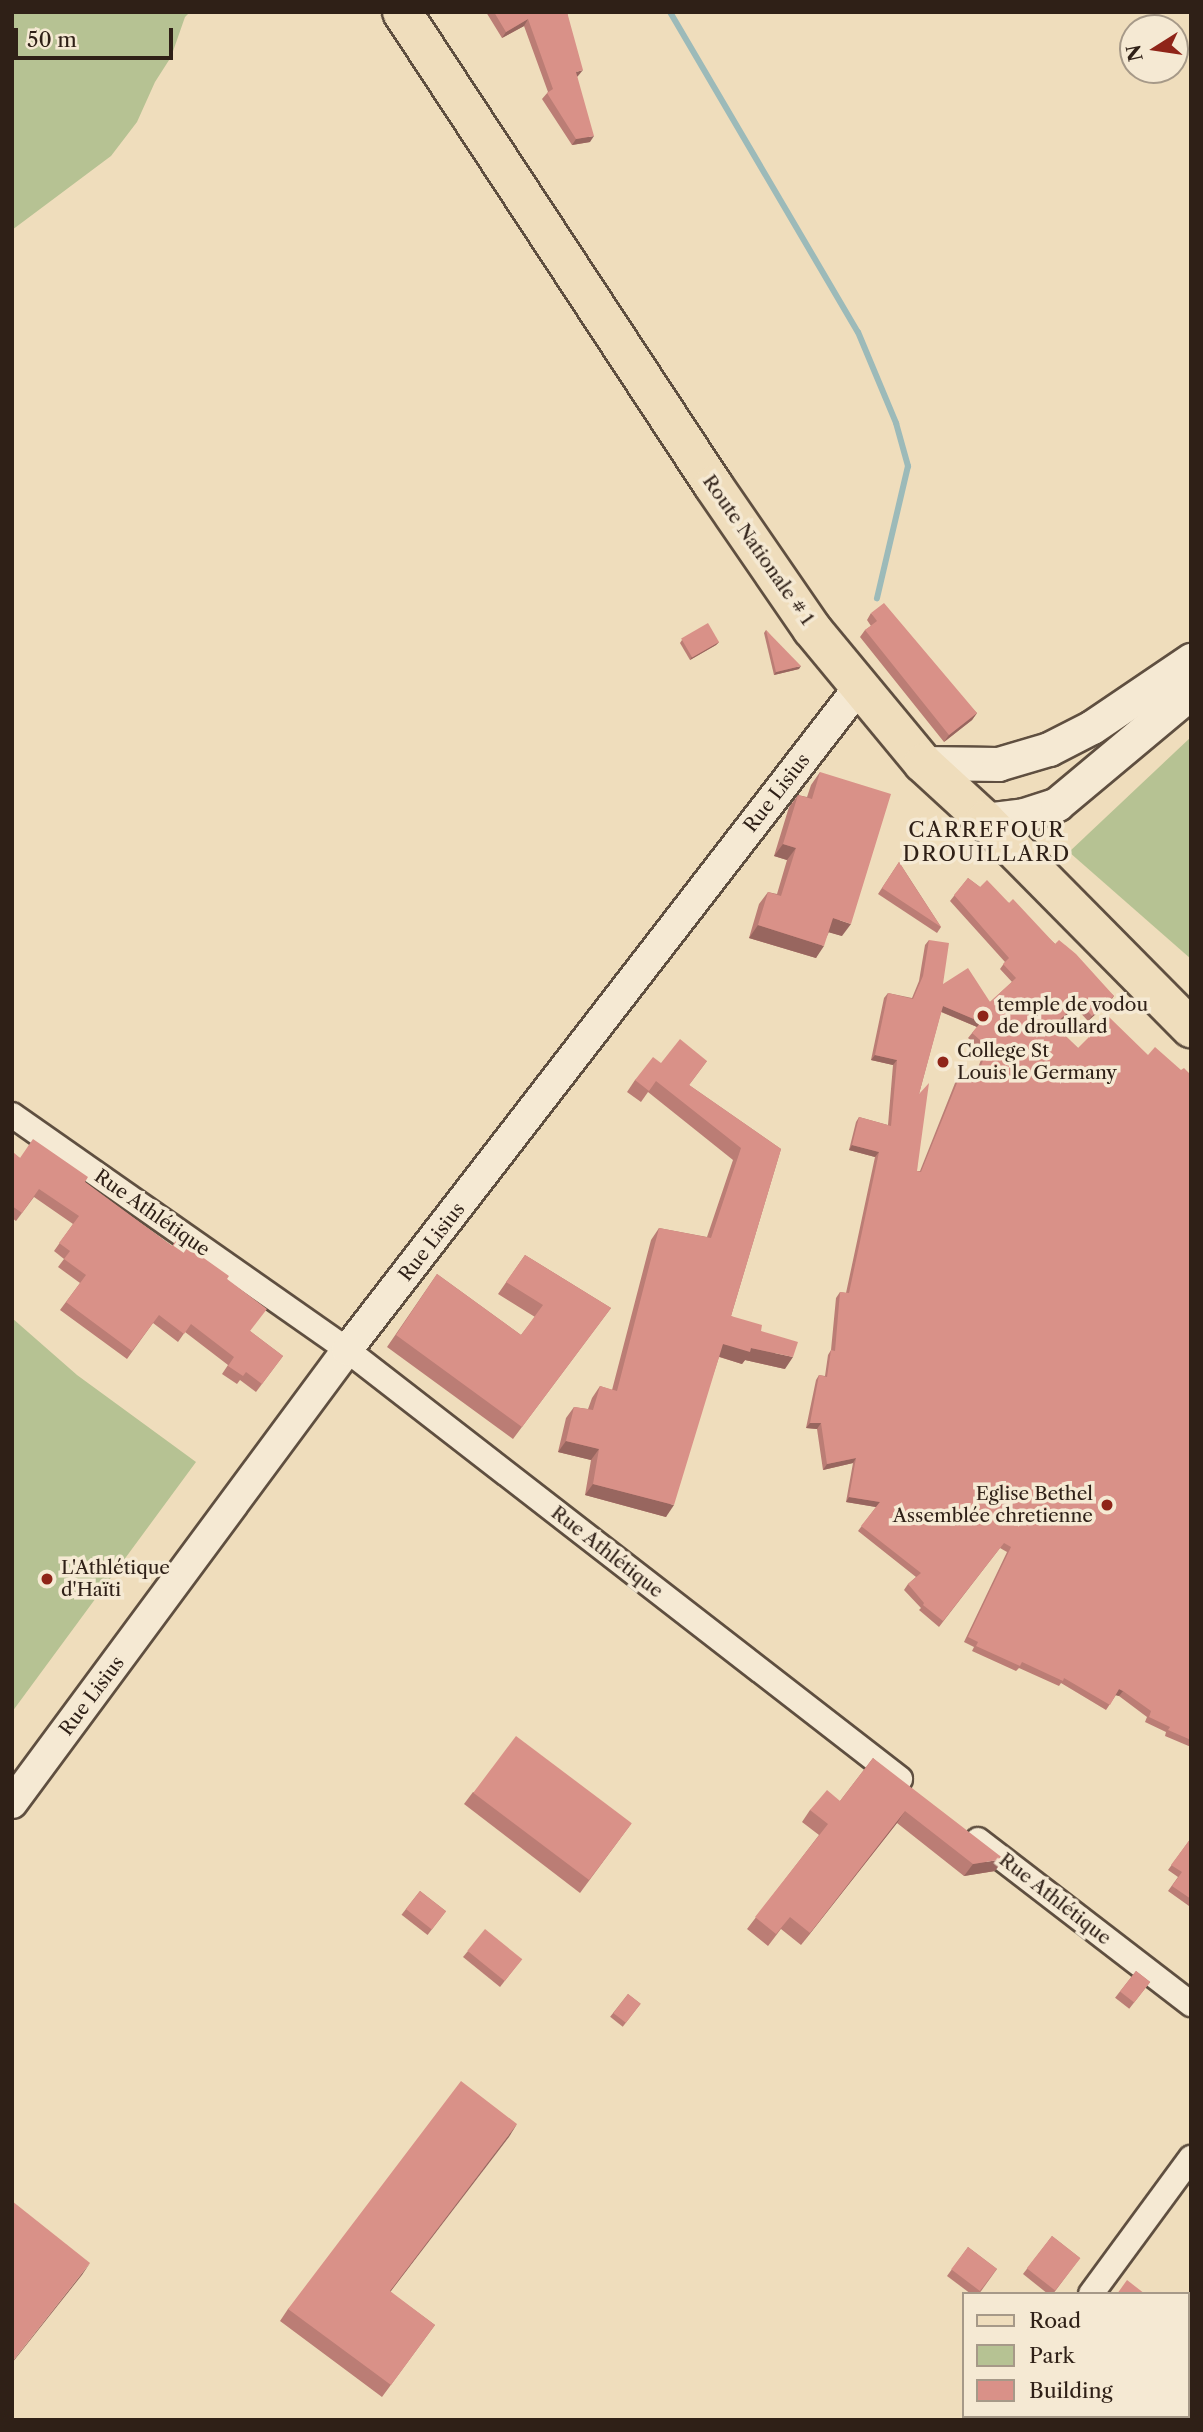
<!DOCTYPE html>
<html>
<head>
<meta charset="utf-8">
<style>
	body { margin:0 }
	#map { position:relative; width:1203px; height:2432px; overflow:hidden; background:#efddbc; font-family:"Libre Caslon Text",serif }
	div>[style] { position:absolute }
	.green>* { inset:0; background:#b6c293 }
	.stream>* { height:6px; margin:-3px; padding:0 3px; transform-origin:3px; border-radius:3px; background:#9cbab9 }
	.roads { filter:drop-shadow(2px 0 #5f4f40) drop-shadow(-2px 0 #5f4f40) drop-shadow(0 2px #5f4f40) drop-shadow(0 -2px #5f4f40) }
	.minor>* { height:24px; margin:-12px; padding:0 12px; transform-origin:12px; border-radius:12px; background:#f5e9d3 }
	.tertiary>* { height:30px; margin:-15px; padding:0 15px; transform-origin:15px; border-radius:15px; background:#f5e9d3 }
	.secondary>* { height:33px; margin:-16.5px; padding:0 16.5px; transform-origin:16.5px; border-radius:16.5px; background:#f5e9d3 }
	.primary>* { height:38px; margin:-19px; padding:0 19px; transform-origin:19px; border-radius:19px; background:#efddbc }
	.wall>* { inset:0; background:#bb7d75; transform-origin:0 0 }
	.shaded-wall>* { inset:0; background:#98665f; transform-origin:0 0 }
	.building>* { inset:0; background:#d99188; transform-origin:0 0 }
	.dots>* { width:19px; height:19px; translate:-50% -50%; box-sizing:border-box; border:4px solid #f5e9d3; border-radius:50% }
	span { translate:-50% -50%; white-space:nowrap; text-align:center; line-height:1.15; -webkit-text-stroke:7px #f5e9d3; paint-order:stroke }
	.street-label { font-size:19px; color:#2f2017 }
	.poi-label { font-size:19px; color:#2f2017 }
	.left { translate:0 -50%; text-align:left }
	.right { translate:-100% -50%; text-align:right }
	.neighbourhood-label { font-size:21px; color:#2f2017; letter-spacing:2px }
	.frame { position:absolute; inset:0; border:14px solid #2f2017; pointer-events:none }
	.legend { position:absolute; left:962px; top:2292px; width:228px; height:126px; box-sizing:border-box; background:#f5e9d3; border:2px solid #a69988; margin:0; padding:9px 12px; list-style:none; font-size:21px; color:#2f2017 }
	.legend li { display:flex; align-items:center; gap:14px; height:35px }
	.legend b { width:35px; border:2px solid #a69988 }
	.north { position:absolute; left:1119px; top:14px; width:70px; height:70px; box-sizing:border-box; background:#f5e9d3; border:2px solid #a69988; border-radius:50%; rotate:258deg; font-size:19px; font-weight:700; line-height:28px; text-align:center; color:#2f2017 }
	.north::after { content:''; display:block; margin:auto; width:24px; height:32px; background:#8f2418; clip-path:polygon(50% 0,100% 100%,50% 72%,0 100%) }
	.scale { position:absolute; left:14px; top:28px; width:159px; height:32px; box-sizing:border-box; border:4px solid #2f2017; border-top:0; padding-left:9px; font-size:21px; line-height:24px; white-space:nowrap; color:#2f2017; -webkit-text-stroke:5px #f5e9d3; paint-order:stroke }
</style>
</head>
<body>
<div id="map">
	<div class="green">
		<i style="clip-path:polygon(12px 12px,190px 12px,185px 17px,171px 57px,155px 82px,137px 122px,111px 156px,12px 230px)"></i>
		<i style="clip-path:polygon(1191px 737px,1191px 959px,1069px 852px)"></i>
		<i style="clip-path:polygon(12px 1318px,77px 1375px,196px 1462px,12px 1712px)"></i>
	</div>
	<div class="stream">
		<i style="left:670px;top:12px;width:371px;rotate:59.6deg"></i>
		<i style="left:858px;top:332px;width:99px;rotate:67.3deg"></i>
		<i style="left:896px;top:423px;width:45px;rotate:74.4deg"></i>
		<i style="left:908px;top:466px;width:136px;rotate:103.2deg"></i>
	</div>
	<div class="roads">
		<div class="minor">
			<i style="left:12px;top:1115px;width:409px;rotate:35deg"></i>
			<i style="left:347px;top:1350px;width:700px;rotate:37.8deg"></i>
			<i style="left:978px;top:1840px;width:269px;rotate:37.6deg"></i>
			<i style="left:1091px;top:2294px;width:169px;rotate:-53.7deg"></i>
			<i style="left:998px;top:2420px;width:5px;rotate:-53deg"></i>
		</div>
		<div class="tertiary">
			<i style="left:12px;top:1803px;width:563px;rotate:-53.52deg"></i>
			<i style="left:347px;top:1350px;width:838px;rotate:-52.32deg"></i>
		</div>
		<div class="secondary">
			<i style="left:923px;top:763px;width:75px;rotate:0.8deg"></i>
			<i style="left:998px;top:764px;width:53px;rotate:-16.4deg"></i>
			<i style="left:1049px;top:749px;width:48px;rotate:-27.1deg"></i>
			<i style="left:1092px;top:727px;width:120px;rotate:-34.1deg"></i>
			<i style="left:985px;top:820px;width:39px;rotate:-7deg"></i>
			<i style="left:1024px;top:815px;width:35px;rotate:-18deg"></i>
			<i style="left:1057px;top:804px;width:175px;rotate:-39.9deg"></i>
		</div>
		<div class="primary">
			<i style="left:402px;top:12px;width:566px;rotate:56.67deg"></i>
			<i style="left:713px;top:485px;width:175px;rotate:55.5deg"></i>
			<i style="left:812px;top:629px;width:174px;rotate:50.4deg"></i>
			<i style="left:923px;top:763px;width:84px;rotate:42.6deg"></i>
			<i style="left:985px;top:820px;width:293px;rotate:45.3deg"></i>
		</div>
	</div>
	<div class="wall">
		<i style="clip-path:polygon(486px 12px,567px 12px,578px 76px,577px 77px,590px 142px,572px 145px,542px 99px,548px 92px,524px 26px,502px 38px)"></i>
		<i style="clip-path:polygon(871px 613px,977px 713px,972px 720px,944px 742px,860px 637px,865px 630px,871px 626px,867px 620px)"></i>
		<i style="clip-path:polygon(766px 630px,799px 669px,774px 675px,764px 633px)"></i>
		<i style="clip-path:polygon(682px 640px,719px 642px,716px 645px,690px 660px,680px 643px)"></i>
		<i style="clip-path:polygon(820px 772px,842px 936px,829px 932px,816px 958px,749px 938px,759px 904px,768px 892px,777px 894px,787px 860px,774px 856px,789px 807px,798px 795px,807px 797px,811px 785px)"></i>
		<i style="clip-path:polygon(899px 862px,941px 927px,937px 933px,878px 894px)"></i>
		<i style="clip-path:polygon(evenodd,968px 878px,980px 887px,1009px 903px,1114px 996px,1110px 1001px,1088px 1021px,1075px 1007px,1055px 1026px,1078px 1048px,1148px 1055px,1191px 1075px,1191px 1747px,1165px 1736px,1166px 1732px,1145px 1722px,1147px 1717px,1119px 1696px,1116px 1695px,1106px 1710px,1061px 1683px,1059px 1686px,1019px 1668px,1016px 1671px,972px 1651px,974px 1647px,964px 1642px,1007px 1552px,1000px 1548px,939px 1627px,919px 1610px,921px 1608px,904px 1590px,908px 1584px,916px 1577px,858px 1531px,876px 1507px,846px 1502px,853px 1463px,823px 1470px,817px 1429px,806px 1428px,816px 1380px,819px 1375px,825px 1376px,828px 1355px,831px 1350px,836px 1298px,840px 1292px,846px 1293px,875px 1157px,849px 1150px,856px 1122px,859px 1117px,888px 1125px,893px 1065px,871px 1060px,884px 998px,888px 993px,912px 998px,919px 981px,925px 945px,929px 940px,943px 984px,990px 1002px,1012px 982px,1000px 969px,1005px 962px,950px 901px,968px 878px,941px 1012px,977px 1027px,968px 1038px,984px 1052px,974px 1078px,961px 1073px,957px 1078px,920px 1171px,917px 1171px,919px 1094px,941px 1012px)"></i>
		<i style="clip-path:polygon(707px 1061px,689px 1085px,781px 1149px,731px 1316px,761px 1331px,785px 1369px,745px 1360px,742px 1364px,719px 1357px,666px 1517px,585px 1495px,591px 1460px,558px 1452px,566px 1418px,574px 1407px,588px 1409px,592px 1398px,600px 1386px,612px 1390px,651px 1240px,659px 1228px,707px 1237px,733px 1160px,648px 1092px,641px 1102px,627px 1092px,635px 1080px,661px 1063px)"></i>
		<i style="clip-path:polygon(12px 1153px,20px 1158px,85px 1182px,172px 1246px,227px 1279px,250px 1331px,283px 1356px,256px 1392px,240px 1380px,237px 1384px,222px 1374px,228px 1365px,185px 1332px,178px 1342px,153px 1323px,127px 1359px,60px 1310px,80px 1283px,58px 1267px,64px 1259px,54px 1251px,73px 1224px,34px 1197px,16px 1221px,12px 1218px)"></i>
		<i style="clip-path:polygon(525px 1255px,611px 1308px,513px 1439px,387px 1347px,437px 1274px,521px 1335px,535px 1317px,498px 1294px)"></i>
		<i style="clip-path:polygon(873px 1758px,995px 1871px,964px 1876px,897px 1823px,801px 1945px,781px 1929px,768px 1946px,747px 1929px,819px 1835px,802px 1822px,810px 1810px,840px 1801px)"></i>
		<i style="clip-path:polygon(473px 1792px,631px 1824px,580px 1893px,464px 1804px)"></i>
		<i style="clip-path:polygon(1191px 1838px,1191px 1904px,1189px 1906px,1168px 1891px,1178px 1877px,1168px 1870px)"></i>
		<i style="left:420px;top:1891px;width:33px;height:30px;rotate:38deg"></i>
		<i style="clip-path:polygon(468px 1951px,522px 1959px,500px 1987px,463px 1957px)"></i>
		<i style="left:1136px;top:1971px;width:18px;height:34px;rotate:38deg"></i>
		<i style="left:628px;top:1994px;width:16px;height:29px;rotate:38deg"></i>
		<i style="clip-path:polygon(517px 2124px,390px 2292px,435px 2325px,382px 2397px,280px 2321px,288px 2309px)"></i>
		<i style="clip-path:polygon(1052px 2236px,1080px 2258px,1053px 2294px,1048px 2294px,1023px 2274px)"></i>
		<i style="clip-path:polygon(968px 2247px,997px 2269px,979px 2294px,971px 2294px,947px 2276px)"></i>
	</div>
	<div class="shaded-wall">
		<i style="clip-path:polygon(528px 19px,524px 26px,502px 38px,506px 32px)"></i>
		<i style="clip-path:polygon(583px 70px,578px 76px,571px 78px,576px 72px)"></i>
		<i style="clip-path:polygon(594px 136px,590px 142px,572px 145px,576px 139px)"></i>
		<i style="clip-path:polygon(719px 642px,716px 645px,690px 660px,692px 657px)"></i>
		<i style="clip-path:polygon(801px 666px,799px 669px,774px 675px,776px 672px)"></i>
		<i style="clip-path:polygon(977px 713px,972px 720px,944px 742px,949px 735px)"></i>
		<i style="clip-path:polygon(783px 844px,796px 848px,787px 860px,774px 856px)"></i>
		<i style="clip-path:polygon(833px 918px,851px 924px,842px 936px,824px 931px)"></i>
		<i style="clip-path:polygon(758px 925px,824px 946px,816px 958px,749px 938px)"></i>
		<i style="clip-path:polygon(1114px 996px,1110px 1001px,1088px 1021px,1092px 1016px)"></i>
		<i style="clip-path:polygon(1079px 1002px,1075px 1007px,1051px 1031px,1054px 1025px)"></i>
		<i style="left:943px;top:1006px;width:41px;height:6px;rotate:23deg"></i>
		<i style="clip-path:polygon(875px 1055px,897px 1060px,893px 1065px,871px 1060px)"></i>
		<i style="clip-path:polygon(852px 1145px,879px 1152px,875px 1157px,849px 1150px)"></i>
		<i style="clip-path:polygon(723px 1344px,751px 1348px,793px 1357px,785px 1369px,745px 1360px,742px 1364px,714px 1355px)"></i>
		<i style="clip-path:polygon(810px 1423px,821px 1423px,817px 1429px,806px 1428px)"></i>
		<i style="clip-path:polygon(566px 1441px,599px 1449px,591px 1460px,558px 1452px)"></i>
		<i style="clip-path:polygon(856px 1458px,853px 1463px,823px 1470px,827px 1464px)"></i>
		<i style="clip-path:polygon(593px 1484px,674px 1505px,666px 1517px,585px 1495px)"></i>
		<i style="clip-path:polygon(849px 1497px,880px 1502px,876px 1507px,846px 1502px)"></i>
		<i style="clip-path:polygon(1119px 1689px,1123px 1691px,1119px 1696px,1115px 1695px)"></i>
		<i style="clip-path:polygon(905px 1811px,897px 1823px,801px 1945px,810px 1933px)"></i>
		<i style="clip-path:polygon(1004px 1859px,995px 1871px,964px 1876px,973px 1864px)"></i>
		<i style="clip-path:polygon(517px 2124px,509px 2137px,381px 2304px,390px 2291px)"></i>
		<i style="clip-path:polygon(90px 2263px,82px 2275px,12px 2363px,12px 2362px)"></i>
	</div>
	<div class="building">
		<i style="clip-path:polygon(494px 12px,567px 12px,583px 70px,576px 72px,594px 136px,576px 139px,547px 93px,553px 89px,528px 19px,506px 32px)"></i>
		<i style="clip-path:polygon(884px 603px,977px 713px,949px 735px,865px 630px,877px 621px,871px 613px)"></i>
		<i style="left:708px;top:623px;width:22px;height:31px;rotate:60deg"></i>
		<i style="clip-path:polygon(766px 630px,801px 666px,776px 672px)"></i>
		<i style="clip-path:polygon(820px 772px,891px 794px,851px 924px,833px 918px,824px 946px,758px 925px,768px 892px,781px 896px,796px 848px,783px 844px,798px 795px,812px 799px)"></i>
		<i style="clip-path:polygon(899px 862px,911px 881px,941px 927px,882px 888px)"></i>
		<i style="clip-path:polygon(evenodd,968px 878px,980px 887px,987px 880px,1009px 903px,1013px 899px,1055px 944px,1059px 940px,1076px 954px,1114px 996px,1092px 1016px,1079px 1002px,1054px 1025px,1078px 1048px,1109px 1017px,1148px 1055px,1155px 1047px,1181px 1070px,1184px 1068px,1191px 1075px,1191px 1740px,1168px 1730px,1170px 1727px,1149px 1717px,1151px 1711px,1123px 1691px,1119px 1689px,1110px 1705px,1064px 1678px,1063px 1681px,1022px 1662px,1020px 1666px,976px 1646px,978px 1642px,968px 1637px,1011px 1547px,1004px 1543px,943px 1621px,923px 1605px,924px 1603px,908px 1584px,921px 1573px,861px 1526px,880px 1502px,849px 1497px,856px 1458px,827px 1464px,821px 1423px,810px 1423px,819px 1375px,827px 1377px,831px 1350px,835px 1351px,840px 1292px,849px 1293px,879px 1152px,852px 1145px,859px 1117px,891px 1126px,897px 1060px,875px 1055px,888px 993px,913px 999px,923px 976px,929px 940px,949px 943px,943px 984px,968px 968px,990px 1002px,1016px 978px,1003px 964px,1009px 958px,954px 895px,968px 878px,943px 1006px,981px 1022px,972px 1033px,988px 1047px,976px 1079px,961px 1073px,921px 1172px,917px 1171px,929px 1083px,919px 1094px,943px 1006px)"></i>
		<i style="clip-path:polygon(680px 1039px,707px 1061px,689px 1085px,781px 1149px,731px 1316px,762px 1325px,761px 1331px,798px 1342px,793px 1357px,751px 1348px,750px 1352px,723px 1344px,674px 1505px,593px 1484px,599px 1449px,566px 1441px,574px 1407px,593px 1410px,600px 1386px,617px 1391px,659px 1228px,711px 1238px,741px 1148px,656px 1081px,649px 1091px,635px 1080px,653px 1057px,661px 1063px)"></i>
		<i style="clip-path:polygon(33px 1139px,88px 1177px,85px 1182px,172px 1246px,177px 1239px,229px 1276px,227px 1279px,267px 1309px,250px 1331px,283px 1356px,262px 1384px,246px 1372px,243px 1376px,228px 1366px,234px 1357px,191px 1324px,184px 1334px,159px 1315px,132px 1351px,66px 1302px,86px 1275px,64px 1259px,70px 1251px,59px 1243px,79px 1216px,39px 1189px,22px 1213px,12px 1206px,12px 1153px,13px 1152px,20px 1158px)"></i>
		<i style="clip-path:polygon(525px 1255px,611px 1308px,522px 1427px,396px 1335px,437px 1274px,521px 1335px,543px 1305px,506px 1282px)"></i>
		<i style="left:516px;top:1736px;width:145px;height:71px;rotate:37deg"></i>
		<i style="clip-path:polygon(873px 1758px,1004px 1859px,973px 1864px,905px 1811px,810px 1933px,790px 1917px,776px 1934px,755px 1917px,828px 1824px,810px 1810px,827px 1790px,840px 1801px)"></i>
		<i style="clip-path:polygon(1191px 1838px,1191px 1899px,1172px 1886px,1182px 1872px,1171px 1865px)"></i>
		<i style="left:420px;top:1891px;width:33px;height:23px;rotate:38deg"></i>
		<i style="left:485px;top:1929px;width:48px;height:28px;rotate:39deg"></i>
		<i style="left:1136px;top:1971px;width:18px;height:26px;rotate:38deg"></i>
		<i style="left:628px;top:1994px;width:16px;height:24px;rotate:38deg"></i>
		<i style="clip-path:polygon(461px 2081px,517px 2124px,390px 2291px,435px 2325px,391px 2385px,288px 2309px)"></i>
		<i style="clip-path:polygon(12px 2201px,90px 2263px,12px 2362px)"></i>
		<i style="left:1052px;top:2236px;width:36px;height:41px;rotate:38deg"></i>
		<i style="left:968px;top:2247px;width:36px;height:28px;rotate:37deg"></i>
		<i style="clip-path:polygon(1127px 2280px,1145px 2294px,1117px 2294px)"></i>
		<i style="clip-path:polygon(1187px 2326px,1191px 2329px,1191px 2331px,1187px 2335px)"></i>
		<i style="left:1187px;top:2344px;width:4px;height:29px;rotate:27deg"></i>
		<i style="left:1113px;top:2416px;width:60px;height:5px"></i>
	</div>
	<div class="dots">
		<i style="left:983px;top:1016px;background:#8f2418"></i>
		<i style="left:943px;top:1062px;background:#8f2418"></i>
		<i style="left:1107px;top:1505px;background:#8f2418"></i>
		<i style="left:47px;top:1579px;background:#8f2418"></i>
	</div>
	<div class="street-label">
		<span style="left:758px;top:550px;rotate:55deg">Route Nationale # 1</span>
		<span style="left:777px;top:793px;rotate:-52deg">Rue Lisius</span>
		<span style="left:152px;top:1213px;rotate:35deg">Rue Athlétique</span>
		<span style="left:432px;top:1242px;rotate:-52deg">Rue Lisius</span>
		<span style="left:607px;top:1552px;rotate:38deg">Rue Athlétique</span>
		<span style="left:92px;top:1696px;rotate:-53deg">Rue Lisius</span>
		<span style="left:1055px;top:1899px;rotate:38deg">Rue Athlétique</span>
	</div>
	<div class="poi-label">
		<span class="left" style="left:997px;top:1016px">temple de vodou<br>de droullard</span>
		<span class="left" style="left:957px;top:1062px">College St<br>Louis le Germany</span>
		<span class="right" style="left:1093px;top:1505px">Eglise Bethel<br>Assemblée chretienne</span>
		<span class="left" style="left:61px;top:1579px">L'Athlétique<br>d'Haïti</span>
	</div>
	<div class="neighbourhood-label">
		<span style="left:987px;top:842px">CARREFOUR<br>DROUILLARD</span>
	</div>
	<div class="frame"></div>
	<ul class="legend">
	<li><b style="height:9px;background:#efddbc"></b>Road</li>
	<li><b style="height:19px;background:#b6c293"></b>Park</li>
	<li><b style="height:19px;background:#d99188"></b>Building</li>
	</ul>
	<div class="north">N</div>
	<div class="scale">50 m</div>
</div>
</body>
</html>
